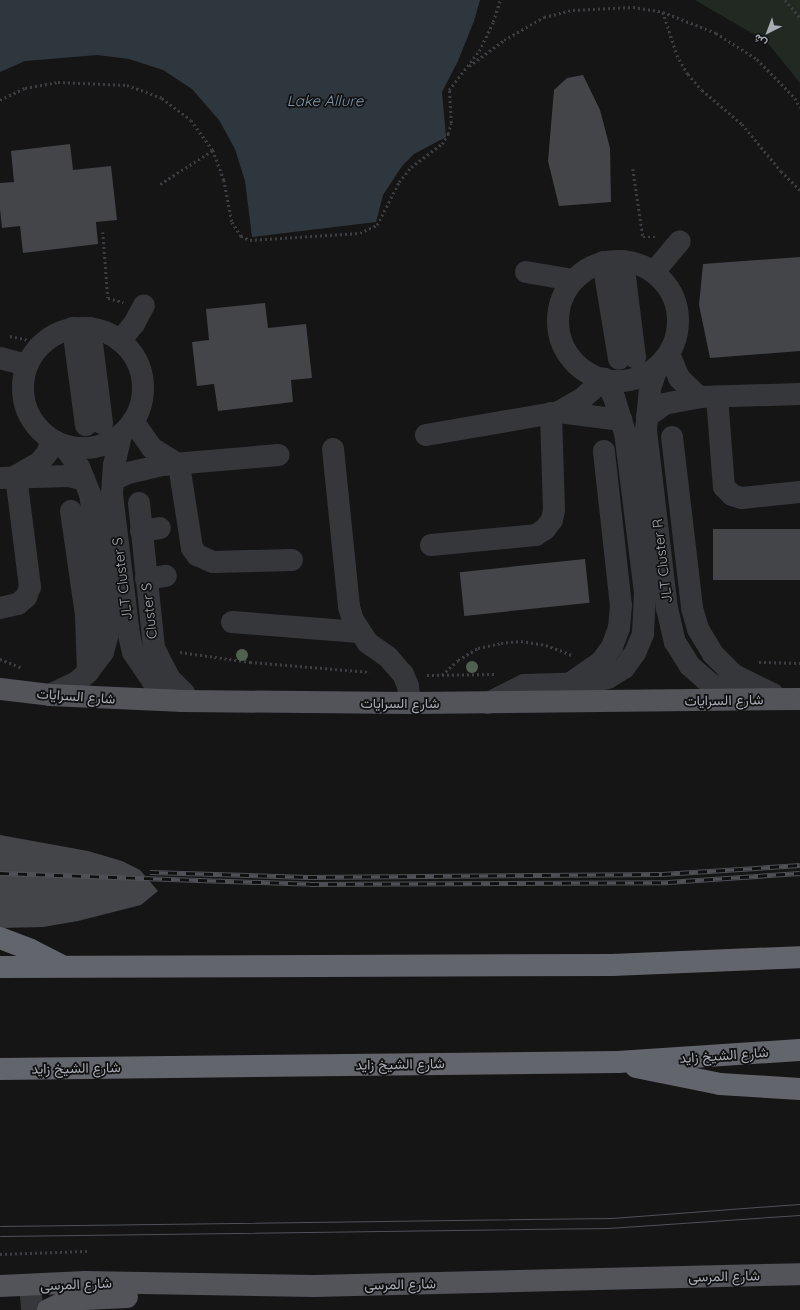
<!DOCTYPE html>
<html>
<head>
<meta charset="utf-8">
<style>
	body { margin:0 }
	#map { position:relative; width:800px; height:1310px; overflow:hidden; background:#151516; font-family:Quicksand,Vazirmatn,sans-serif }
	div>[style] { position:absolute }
	.green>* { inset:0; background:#212922 }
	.water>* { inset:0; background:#2f373e }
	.building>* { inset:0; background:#444549; transform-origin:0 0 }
	.path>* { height:2.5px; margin-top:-1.25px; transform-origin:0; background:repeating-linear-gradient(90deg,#3c3e42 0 2px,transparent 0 5px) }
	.minor>* { height:22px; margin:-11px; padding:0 11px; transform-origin:11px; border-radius:11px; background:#36373b }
	.minor>.ring { margin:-11px; padding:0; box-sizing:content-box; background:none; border:22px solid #36373b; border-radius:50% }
	.major>* { height:22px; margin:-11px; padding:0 11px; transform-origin:11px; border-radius:11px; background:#52545a }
	.highway>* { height:22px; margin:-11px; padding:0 11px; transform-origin:11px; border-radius:11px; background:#62656b }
	.tram>* { height:1px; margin:-0.5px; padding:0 0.5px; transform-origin:0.5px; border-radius:0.5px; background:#4f5156 }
	.rail>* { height:4.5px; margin-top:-2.25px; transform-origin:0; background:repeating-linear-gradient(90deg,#101011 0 9px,#4f5156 0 18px); box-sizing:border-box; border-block:1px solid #4f5156 }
	.trees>* { width:12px; height:12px; margin:-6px; border-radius:50%; background:#506152 }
	span { translate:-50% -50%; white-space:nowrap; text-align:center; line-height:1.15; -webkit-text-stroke:3.5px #101011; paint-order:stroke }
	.street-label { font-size:14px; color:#a8acb5 }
	.water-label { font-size:15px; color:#8298ad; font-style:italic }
	.north { position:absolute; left:748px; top:12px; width:40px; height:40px; -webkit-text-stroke:3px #101011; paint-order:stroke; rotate:222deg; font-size:11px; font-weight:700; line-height:16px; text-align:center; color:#a8acb5 }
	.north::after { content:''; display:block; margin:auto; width:14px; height:18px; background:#a8acb5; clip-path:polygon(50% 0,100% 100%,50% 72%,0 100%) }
</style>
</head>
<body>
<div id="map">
	<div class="green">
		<i style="clip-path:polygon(695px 0,800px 0,800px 83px,767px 42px)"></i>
	</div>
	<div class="water">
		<i style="clip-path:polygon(0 0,480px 0,474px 21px,458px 61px,442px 92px,446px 137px,414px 154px,402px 166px,383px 195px,376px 222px,252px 237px,245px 181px,235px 149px,219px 120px,192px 89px,163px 70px,129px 59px,97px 55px,25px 61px,0 72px)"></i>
	</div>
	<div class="building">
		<i style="clip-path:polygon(583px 75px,600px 110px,610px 148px,611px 202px,559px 206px,548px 161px,554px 90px,567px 78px)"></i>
		<i style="clip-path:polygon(70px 144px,73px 170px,111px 166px,117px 220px,96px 222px,98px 244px,23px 253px,20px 226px,2px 228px,0 209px,0 183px,14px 182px,11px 151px)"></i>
		<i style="clip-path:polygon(800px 257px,800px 351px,710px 358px,699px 305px,703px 264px)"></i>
		<i style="clip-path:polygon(265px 303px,268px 328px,306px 324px,312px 378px,291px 380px,293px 402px,218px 411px,214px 384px,197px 386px,192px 342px,209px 340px,206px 309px)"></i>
		<i style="left:800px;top:529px;width:51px;height:87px;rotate:90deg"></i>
		<i style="left:585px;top:559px;width:44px;height:126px;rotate:84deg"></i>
		<i style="clip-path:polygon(0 835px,88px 851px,122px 861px,140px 870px,158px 891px,141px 905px,78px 921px,43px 927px,0 928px)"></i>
	</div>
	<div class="path">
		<i style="left:785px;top:0;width:23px;rotate:49deg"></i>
		<i style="left:663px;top:12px;width:45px;rotate:72deg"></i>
		<i style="left:677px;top:55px;width:22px;rotate:60deg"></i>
		<i style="left:688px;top:74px;width:21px;rotate:49deg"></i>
		<i style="left:702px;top:90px;width:52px;rotate:40.4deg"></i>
		<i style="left:742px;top:124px;width:61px;rotate:50.3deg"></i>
		<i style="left:781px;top:171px;width:27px;rotate:45deg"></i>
		<i style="left:469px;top:66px;width:44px;rotate:-36.6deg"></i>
		<i style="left:504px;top:40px;width:46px;rotate:-29.9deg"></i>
		<i style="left:544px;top:17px;width:30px;rotate:-14deg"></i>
		<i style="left:573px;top:10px;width:60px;rotate:-2.9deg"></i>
		<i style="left:633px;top:7px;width:30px;rotate:9deg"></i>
		<i style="left:663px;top:12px;width:57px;rotate:21.6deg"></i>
		<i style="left:716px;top:33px;width:49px;rotate:32.4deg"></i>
		<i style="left:757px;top:59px;width:54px;rotate:45.7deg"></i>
		<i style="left:795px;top:98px;width:11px;rotate:63deg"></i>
		<i style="left:0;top:100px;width:28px;rotate:-26deg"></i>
		<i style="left:25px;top:88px;width:34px;rotate:-10deg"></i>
		<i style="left:58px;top:82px;width:69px;rotate:2.5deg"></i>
		<i style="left:127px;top:85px;width:37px;rotate:20deg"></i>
		<i style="left:162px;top:98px;width:36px;rotate:37deg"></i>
		<i style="left:191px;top:120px;width:37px;rotate:54deg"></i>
		<i style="left:213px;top:150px;width:32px;rotate:70deg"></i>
		<i style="left:224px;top:180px;width:43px;rotate:79.2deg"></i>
		<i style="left:232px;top:222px;width:17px;rotate:57deg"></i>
		<i style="left:241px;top:236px;width:10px;rotate:24deg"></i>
		<i style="left:250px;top:240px;width:110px;rotate:-3.6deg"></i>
		<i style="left:360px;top:233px;width:19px;rotate:-25deg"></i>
		<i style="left:377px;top:225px;width:48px;rotate:-62.9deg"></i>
		<i style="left:399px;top:182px;width:19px;rotate:-51deg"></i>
		<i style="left:411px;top:167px;width:39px;rotate:-37deg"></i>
		<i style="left:442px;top:144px;width:12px;rotate:-59deg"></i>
		<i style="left:448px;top:134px;width:11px;rotate:-75deg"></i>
		<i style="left:451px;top:123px;width:33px;rotate:-93deg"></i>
		<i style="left:449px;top:90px;width:49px;rotate:-52.4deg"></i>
		<i style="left:479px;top:51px;width:32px;rotate:-64deg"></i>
		<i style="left:493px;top:22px;width:23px;rotate:-72deg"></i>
		<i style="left:633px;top:169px;width:69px;rotate:81.6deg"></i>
		<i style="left:643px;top:237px;width:13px"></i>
		<i style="left:160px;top:184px;width:63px;rotate:-32.7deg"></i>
		<i style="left:103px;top:232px;width:66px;rotate:85.7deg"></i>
		<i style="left:108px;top:298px;width:16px;rotate:15deg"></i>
		<i style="left:10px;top:336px;width:33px;rotate:12deg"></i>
		<i style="left:180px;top:652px;width:71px;rotate:8.1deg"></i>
		<i style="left:250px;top:662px;width:120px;rotate:4.8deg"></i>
		<i style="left:0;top:659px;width:24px;rotate:22deg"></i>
		<i style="left:759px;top:662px;width:41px;rotate:1.4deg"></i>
		<i style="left:427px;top:675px;width:69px;rotate:-0.8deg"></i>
		<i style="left:442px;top:675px;width:22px;rotate:-43deg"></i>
		<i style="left:458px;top:660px;width:23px;rotate:-31deg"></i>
		<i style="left:478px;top:648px;width:24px;rotate:-12deg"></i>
		<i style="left:501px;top:643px;width:20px;rotate:-6deg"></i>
		<i style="left:521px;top:641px;width:25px;rotate:9deg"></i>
		<i style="left:546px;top:645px;width:28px;rotate:21deg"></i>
		<i style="left:0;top:1254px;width:87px;rotate:-2deg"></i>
	</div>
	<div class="minor">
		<i class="ring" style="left:558px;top:261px;width:98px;height:98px"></i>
		<i style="left:623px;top:261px;width:97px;rotate:82.9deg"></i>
		<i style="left:603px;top:262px;width:98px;rotate:80.6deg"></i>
		<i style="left:526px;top:272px;width:48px;rotate:9.7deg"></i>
		<i style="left:654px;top:272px;width:40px;rotate:-50deg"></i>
		<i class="ring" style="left:23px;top:328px;width:98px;height:98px"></i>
		<i style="left:73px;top:328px;width:98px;rotate:82.4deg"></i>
		<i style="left:90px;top:328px;width:96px;rotate:82.8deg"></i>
		<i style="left:120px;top:341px;width:22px;rotate:-51deg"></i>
		<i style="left:134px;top:324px;width:21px;rotate:-62deg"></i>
		<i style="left:669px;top:354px;width:26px;rotate:67deg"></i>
		<i style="left:679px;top:378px;width:28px;rotate:44deg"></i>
		<i style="left:0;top:358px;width:28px;rotate:15deg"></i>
		<i style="left:657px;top:368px;width:21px;rotate:109deg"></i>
		<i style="left:650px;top:388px;width:42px;rotate:95.4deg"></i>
		<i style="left:646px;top:430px;width:179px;rotate:83.3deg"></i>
		<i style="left:667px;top:608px;width:35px;rotate:77deg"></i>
		<i style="left:675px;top:642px;width:28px;rotate:58deg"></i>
		<i style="left:690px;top:666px;width:28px;rotate:41deg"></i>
		<i style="left:711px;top:684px;width:29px;rotate:25deg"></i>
		<i style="left:737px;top:696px;width:13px;rotate:4deg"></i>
		<i style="left:717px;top:397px;width:90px;rotate:85.6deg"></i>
		<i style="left:724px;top:487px;width:11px;rotate:45deg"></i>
		<i style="left:732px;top:495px;width:10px;rotate:17deg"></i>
		<i style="left:742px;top:498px;width:58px;rotate:-5.9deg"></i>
		<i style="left:647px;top:417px;width:21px;rotate:-37deg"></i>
		<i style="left:664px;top:404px;width:36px;rotate:-11deg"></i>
		<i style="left:699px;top:397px;width:101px;rotate:-1.7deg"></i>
		<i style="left:133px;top:421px;width:33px;rotate:55deg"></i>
		<i style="left:152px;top:448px;width:32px;rotate:32deg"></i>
		<i style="left:121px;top:435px;width:31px;rotate:103deg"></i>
		<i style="left:114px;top:465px;width:29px;rotate:94deg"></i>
		<i style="left:112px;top:494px;width:142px;rotate:83.1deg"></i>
		<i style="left:129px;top:635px;width:17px;rotate:77deg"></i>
		<i style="left:133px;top:652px;width:36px;rotate:56deg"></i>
		<i style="left:153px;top:682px;width:36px;rotate:32deg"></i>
		<i style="left:426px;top:435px;width:135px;rotate:-9.8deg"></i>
		<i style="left:559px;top:412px;width:63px;rotate:7.4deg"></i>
		<i style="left:672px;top:437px;width:172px;rotate:83.3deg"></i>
		<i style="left:692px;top:608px;width:22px;rotate:74deg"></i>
		<i style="left:698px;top:629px;width:29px;rotate:59deg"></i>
		<i style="left:713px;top:654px;width:30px;rotate:45deg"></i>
		<i style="left:734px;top:675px;width:43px;rotate:26deg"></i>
		<i style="left:333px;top:449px;width:159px;rotate:84.2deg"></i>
		<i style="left:349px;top:607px;width:14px;rotate:73deg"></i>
		<i style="left:353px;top:620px;width:27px;rotate:57deg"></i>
		<i style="left:368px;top:643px;width:24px;rotate:35deg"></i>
		<i style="left:388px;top:657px;width:23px;rotate:49deg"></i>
		<i style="left:403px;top:674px;width:13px;rotate:67deg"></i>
		<i style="left:408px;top:686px;width:17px;rotate:83deg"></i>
		<i style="left:179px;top:465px;width:84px;rotate:81.1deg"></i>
		<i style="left:192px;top:548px;width:9px;rotate:54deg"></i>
		<i style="left:197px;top:555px;width:17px;rotate:24deg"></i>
		<i style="left:213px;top:562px;width:79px;rotate:-1.5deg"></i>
		<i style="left:16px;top:476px;width:28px;rotate:-30deg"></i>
		<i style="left:40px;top:462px;width:13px;rotate:-51deg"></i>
		<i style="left:48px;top:452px;width:12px;rotate:-76deg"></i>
		<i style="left:0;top:478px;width:69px;rotate:-1.7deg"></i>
		<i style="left:69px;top:476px;width:16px;rotate:14deg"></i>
		<i style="left:113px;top:480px;width:17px;rotate:-25deg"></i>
		<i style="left:128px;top:473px;width:35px;rotate:-13deg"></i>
		<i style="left:162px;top:465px;width:117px;rotate:-4.9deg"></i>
		<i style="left:139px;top:503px;width:146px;rotate:84.1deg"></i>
		<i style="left:154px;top:648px;width:35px;rotate:63deg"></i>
		<i style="left:170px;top:679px;width:20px;rotate:45deg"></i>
		<i style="left:71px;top:511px;width:105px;rotate:81.8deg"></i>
		<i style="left:86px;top:615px;width:57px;rotate:88deg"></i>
		<i style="left:141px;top:531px;width:19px;rotate:-9deg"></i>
		<i style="left:431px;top:545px;width:105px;rotate:-5.4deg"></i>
		<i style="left:536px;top:535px;width:11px;rotate:-34deg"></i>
		<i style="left:545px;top:529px;width:11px;rotate:-52deg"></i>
		<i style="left:552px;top:520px;width:10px;rotate:-79deg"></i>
		<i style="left:554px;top:510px;width:97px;rotate:-91.8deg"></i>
		<i style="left:146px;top:579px;width:20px;rotate:-9deg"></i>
		<i style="left:0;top:608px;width:18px;rotate:-13deg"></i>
		<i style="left:18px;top:604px;width:11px;rotate:-41deg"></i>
		<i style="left:26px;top:597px;width:11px;rotate:-68deg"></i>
		<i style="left:30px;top:587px;width:112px;rotate:-97.2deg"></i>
		<i style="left:232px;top:622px;width:127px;rotate:4.5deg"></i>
		<i style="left:572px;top:682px;width:35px;rotate:-35deg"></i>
		<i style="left:601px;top:662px;width:19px;rotate:-54deg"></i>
		<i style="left:612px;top:647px;width:20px;rotate:-70deg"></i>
		<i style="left:619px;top:628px;width:22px;rotate:-85deg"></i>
		<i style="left:621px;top:606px;width:156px;rotate:-96.3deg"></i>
		<i style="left:50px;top:695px;width:30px;rotate:-26deg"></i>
		<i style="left:77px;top:682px;width:15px;rotate:-42deg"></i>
		<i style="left:88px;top:672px;width:25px;rotate:-53deg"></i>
		<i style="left:103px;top:652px;width:16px;rotate:-75deg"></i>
		<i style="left:107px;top:637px;width:14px;rotate:-86deg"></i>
		<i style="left:108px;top:623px;width:130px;rotate:-97.9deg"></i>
		<i style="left:90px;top:494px;width:29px;rotate:-112deg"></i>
		<i style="left:79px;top:467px;width:27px;rotate:-126deg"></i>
		<i style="left:488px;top:703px;width:40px;rotate:-26.6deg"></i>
		<i style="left:524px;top:685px;width:66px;rotate:-1.7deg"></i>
		<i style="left:590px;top:683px;width:19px;rotate:-16deg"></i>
		<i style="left:608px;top:678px;width:19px;rotate:-32deg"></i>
		<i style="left:624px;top:668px;width:19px;rotate:-54deg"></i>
		<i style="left:635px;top:653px;width:21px;rotate:-67deg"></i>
		<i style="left:643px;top:634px;width:41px;rotate:-87.2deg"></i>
		<i style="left:645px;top:593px;width:161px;rotate:-97.1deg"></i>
		<i style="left:625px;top:433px;width:38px;rotate:-107deg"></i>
		<i style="left:614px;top:397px;width:21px;rotate:-119deg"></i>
		<i style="left:604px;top:379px;width:28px;rotate:138deg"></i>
		<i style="left:583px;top:398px;width:28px;rotate:150deg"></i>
		<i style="left:30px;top:1285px;width:25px;rotate:85deg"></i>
	</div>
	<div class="major">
		<i style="left:0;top:689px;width:50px;rotate:6.8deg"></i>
		<i style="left:50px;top:695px;width:133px;rotate:2.6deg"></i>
		<i style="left:183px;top:701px;width:227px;rotate:0.5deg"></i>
		<i style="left:410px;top:703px;width:390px;rotate:-0.6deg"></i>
		<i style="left:0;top:1286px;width:85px;rotate:-2.7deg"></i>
		<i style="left:85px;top:1282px;width:229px;rotate:1deg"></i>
		<i style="left:314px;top:1286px;width:486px;rotate:-1.4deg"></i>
		<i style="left:48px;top:1310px;width:14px;rotate:-25deg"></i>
		<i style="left:61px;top:1304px;width:25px;rotate:-12deg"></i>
		<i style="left:85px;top:1299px;width:42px;rotate:-2.7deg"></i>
	</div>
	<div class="highway">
		<i style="left:0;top:938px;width:33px;rotate:21deg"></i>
		<i style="left:31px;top:950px;width:33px;rotate:27deg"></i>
		<i style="left:0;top:967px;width:612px;rotate:-0.19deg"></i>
		<i style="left:612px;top:965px;width:188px;rotate:-2.4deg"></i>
		<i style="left:636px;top:1067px;width:86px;rotate:11.4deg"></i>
		<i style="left:720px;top:1084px;width:80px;rotate:3.6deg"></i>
		<i style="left:0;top:1069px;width:618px;rotate:-0.65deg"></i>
		<i style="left:618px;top:1062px;width:182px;rotate:-3.8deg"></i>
	</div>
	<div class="tram">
		<i style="left:0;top:1226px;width:612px;rotate:-0.75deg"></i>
		<i style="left:612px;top:1218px;width:189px;rotate:-4.3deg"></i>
		<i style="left:0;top:1236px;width:608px;rotate:-0.75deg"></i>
		<i style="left:608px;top:1228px;width:192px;rotate:-3.9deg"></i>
	</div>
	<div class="rail">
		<i style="left:150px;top:872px;width:158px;rotate:1.8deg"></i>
		<i style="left:308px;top:877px;width:354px;rotate:-0.5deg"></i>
		<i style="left:662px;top:874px;width:138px;rotate:-3.7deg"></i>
		<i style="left:0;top:873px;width:310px;rotate:2deg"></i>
		<i style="left:310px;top:884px;width:358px;rotate:-0.3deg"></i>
		<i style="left:668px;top:882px;width:132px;rotate:-3.9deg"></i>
	</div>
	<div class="trees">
		<i style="left:242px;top:655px"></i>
		<i style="left:472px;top:667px"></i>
	</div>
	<div class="street-label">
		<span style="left:662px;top:561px;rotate:-97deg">JLT Cluster R</span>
		<span style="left:122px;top:579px;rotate:-97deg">JLT Cluster S</span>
		<span style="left:149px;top:611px;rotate:-96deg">Cluster S</span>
		<span style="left:76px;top:696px;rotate:4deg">شارع السرايات</span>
		<span style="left:724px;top:700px;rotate:-1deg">شارع السرايات</span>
		<span style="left:400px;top:703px">شارع السرايات</span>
		<span style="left:724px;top:1055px;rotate:-4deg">شارع الشيخ زايد</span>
		<span style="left:400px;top:1064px;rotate:-1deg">شارع الشيخ زايد</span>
		<span style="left:76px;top:1068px;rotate:-1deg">شارع الشيخ زايد</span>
		<span style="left:724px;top:1276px;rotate:-1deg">شارع المرسى</span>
		<span style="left:76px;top:1284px;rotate:-2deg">شارع المرسى</span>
		<span style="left:400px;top:1284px;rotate:-1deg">شارع المرسى</span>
	</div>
	<div class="water-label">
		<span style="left:325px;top:101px">Lake Allure</span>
	</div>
	<div class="north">ش</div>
</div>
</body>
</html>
